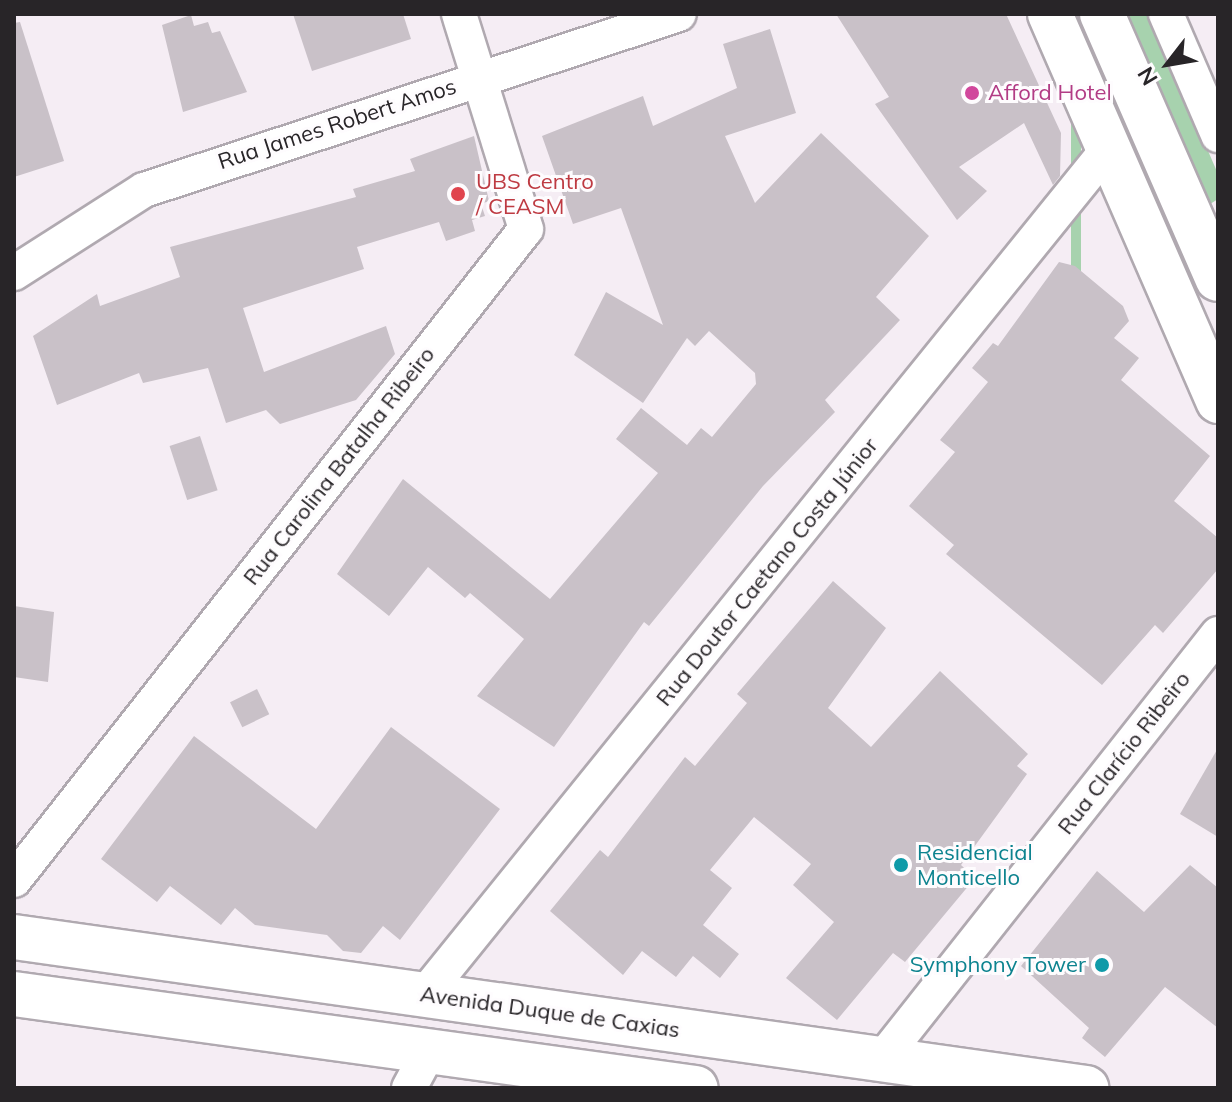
<!DOCTYPE html>
<html>
<head>
<meta charset="utf-8">
<style>
	body { margin:0 }
	#map { position:relative; width:1232px; height:1102px; overflow:hidden; background:#f5edf4; font-family:Mulish,sans-serif }
	div>[style] { position:absolute }
	.green>* { inset:0; background:#a7d2ae; transform-origin:0 0 }
	.building>* { inset:0; background:#c9c1c8; transform-origin:0 0 }
	.roads { filter:drop-shadow(2px 0 #b0a9b0) drop-shadow(-2px 0 #b0a9b0) drop-shadow(0 2px #b0a9b0) drop-shadow(0 -2px #b0a9b0) }
	.minor>* { height:34px; margin:-17px; padding:0 17px; transform-origin:17px; border-radius:17px; background:#fff }
	.secondary>* { height:44px; margin:-22px; padding:0 22px; transform-origin:22px; border-radius:22px; background:#fff }
	.dots>* { width:22px; height:22px; translate:-50% -50%; box-sizing:border-box; border:4px solid #fefcfe; border-radius:50% }
	span { translate:-50% -50%; white-space:nowrap; text-align:center; line-height:1.15; -webkit-text-stroke:6px #fefcfe; paint-order:stroke }
	.hotel-label { font-size:22px; color:#b23c85 }
	.left { translate:0 -50%; text-align:left }
	.street-label { font-size:22px; color:#282528 }
	.health-label { font-size:22px; color:#be3a42 }
	.culture-label { font-size:22px; color:#0d838f }
	.right { translate:-100% -50%; text-align:right }
	.frame { position:absolute; inset:0; border:16px solid #282528; pointer-events:none }
	.north { position:absolute; left:1128px; top:24px; width:80px; height:80px; -webkit-text-stroke:6px #fefcfe; paint-order:stroke; rotate:239deg; font-size:22px; font-weight:700; line-height:32px; text-align:center; color:#282528 }
	.north::after { content:''; display:block; margin:auto; width:28px; height:36px; background:#282528; clip-path:polygon(50% 0,100% 100%,50% 72%,0 100%) }
</style>
</head>
<body>
<div id="map">
	<div class="green">
		<i style="left:1071px;top:14px;width:10px;height:370px"></i>
		<i style="clip-path:polygon(1123px 14px,1149px 14px,1218px 174px,1218px 199px,1207px 206px)"></i>
	</div>
	<div class="building">
		<i style="clip-path:polygon(293px 14px,403px 14px,411px 39px,312px 71px)"></i>
		<i style="clip-path:polygon(836px 14px,1006px 14px,1061px 133px,1060px 176px,1053px 185px,1024px 123px,959px 167px,987px 191px,957px 220px,875px 104px,889px 97px)"></i>
		<i style="clip-path:polygon(191px 15px,194px 26px,208px 22px,212px 33px,220px 31px,247px 92px,183px 112px,162px 25px)"></i>
		<i style="clip-path:polygon(20px 22px,64px 161px,14px 177px,14px 23px)"></i>
		<i style="clip-path:polygon(770px 29px,796px 113px,725px 136px,755px 203px,821px 133px,929px 236px,876px 297px,900px 320px,825px 400px,835px 412px,763px 486px,649px 626px,644px 622px,554px 747px,477px 696px,524px 639px,470px 593px,465px 598px,428px 567px,389px 616px,337px 574px,403px 479px,550px 599px,658px 473px,616px 439px,641px 408px,687px 445px,701px 428px,712px 437px,756px 384px,755px 373px,709px 331px,695px 346px,687px 338px,643px 403px,574px 355px,606px 292px,663px 325px,621px 208px,573px 224px,542px 136px,643px 96px,653px 126px,737px 88px,723px 44px)"></i>
		<i style="clip-path:polygon(474px 136px,489px 201px,481px 204px,485px 216px,472px 220px,475px 231px,446px 241px,439px 222px,357px 247px,364px 269px,243px 308px,264px 372px,386px 326px,395px 354px,356px 400px,280px 424px,266px 410px,226px 423px,208px 368px,143px 383px,139px 373px,57px 405px,33px 336px,97px 294px,100px 306px,180px 277px,170px 247px,356px 197px,353px 189px,415px 171px,410px 159px)"></i>
		<i style="clip-path:polygon(1059px 262px,1075px 266px,1123px 306px,1129px 321px,1114px 338px,1139px 358px,1121px 380px,1210px 456px,1174px 501px,1218px 538px,1218px 569px,1163px 633px,1155px 625px,1102px 685px,946px 554px,954px 545px,909px 506px,955px 452px,940px 440px,988px 382px,972px 368px,993px 343px,998px 346px)"></i>
		<i style="left:200px;top:436px;width:57px;height:32px;rotate:72deg"></i>
		<i style="clip-path:polygon(833px 581px,886px 628px,828px 708px,871px 747px,940px 671px,1028px 754px,1017px 766px,1027px 774px,961px 865px,975px 878px,905px 962px,893px 953px,837px 1020px,786px 978px,834px 922px,793px 885px,811px 864px,754px 817px,710px 870px,732px 888px,703px 925px,739px 954px,720px 978px,693px 956px,676px 977px,642px 951px,623px 975px,550px 911px,600px 850px,608px 857px,685px 757px,695px 766px,747px 703px,737px 694px)"></i>
		<i style="clip-path:polygon(14px 606px,54px 612px,48px 682px,14px 677px)"></i>
		<i style="left:257px;top:689px;width:28px;height:30px;rotate:64deg"></i>
		<i style="clip-path:polygon(391px 727px,500px 809px,400px 940px,383px 926px,361px 953px,343px 951px,327px 935px,255px 925px,235px 908px,221px 925px,170px 886px,157px 902px,101px 859px,194px 736px,316px 829px)"></i>
		<i style="clip-path:polygon(1218px 748px,1218px 837px,1180px 814px)"></i>
		<i style="clip-path:polygon(1190px 865px,1218px 888px,1218px 1028px,1165px 987px,1105px 1057px,1082px 1038px,1089px 1028px,1021px 966px,1097px 871px,1144px 912px)"></i>
	</div>
	<div class="roads">
		<div class="minor">
			<i style="left:1166px;top:14px;width:132px;rotate:66.7deg"></i>
			<i style="left:14px;top:273px;width:154px;rotate:-32.6deg"></i>
			<i style="left:144px;top:190px;width:563px;rotate:-18.21deg"></i>
			<i style="left:14px;top:880px;width:828px;rotate:-51.82deg"></i>
			<i style="left:526px;top:229px;width:225px;rotate:-107.3deg"></i>
			<i style="left:425px;top:994px;width:1087px;rotate:-51.05deg"></i>
			<i style="left:882px;top:1059px;width:542px;rotate:-51.67deg"></i>
			<i style="left:409px;top:1088px;width:42px;rotate:-61.6deg"></i>
		</div>
		<div class="secondary">
			<i style="left:1050px;top:14px;width:422px;rotate:66.5deg"></i>
			<i style="left:1102px;top:14px;width:289px;rotate:66.4deg"></i>
			<i style="left:14px;top:937px;width:1083px;rotate:8.02deg"></i>
			<i style="left:14px;top:994px;width:688px;rotate:7.85deg"></i>
		</div>
	</div>
	<div class="dots">
		<i style="left:972px;top:93px;background:#d1479c"></i>
		<i style="left:458px;top:194px;background:#e0444e"></i>
		<i style="left:901px;top:865px;background:#0f9aa8"></i>
		<i style="left:1102px;top:965px;background:#0f9aa8"></i>
	</div>
	<div class="hotel-label">
		<span class="left" style="left:988px;top:93px">Afford Hotel</span>
	</div>
	<div class="street-label">
		<span style="left:337px;top:124px;rotate:-18deg">Rua James Robert Amos</span>
		<span style="left:339px;top:466px;rotate:-52deg">Rua Carolina Batalha Ribeiro</span>
		<span style="left:767px;top:572px;rotate:-51deg">Rua Doutor Caetano Costa Júnior</span>
		<span style="left:1124px;top:753px;rotate:-52deg">Rua Clarício Ribeiro</span>
		<span style="left:550px;top:1012px;rotate:8deg">Avenida Duque de Caxias</span>
	</div>
	<div class="health-label">
		<span class="left" style="left:476px;top:194px">UBS Centro<br>/ CEASM</span>
	</div>
	<div class="culture-label">
		<span class="left" style="left:917px;top:865px">Residencial<br>Monticello</span>
		<span class="right" style="left:1086px;top:965px">Symphony Tower</span>
	</div>
	<div class="frame"></div>
	<div class="north">N</div>
</div>
</body>
</html>
